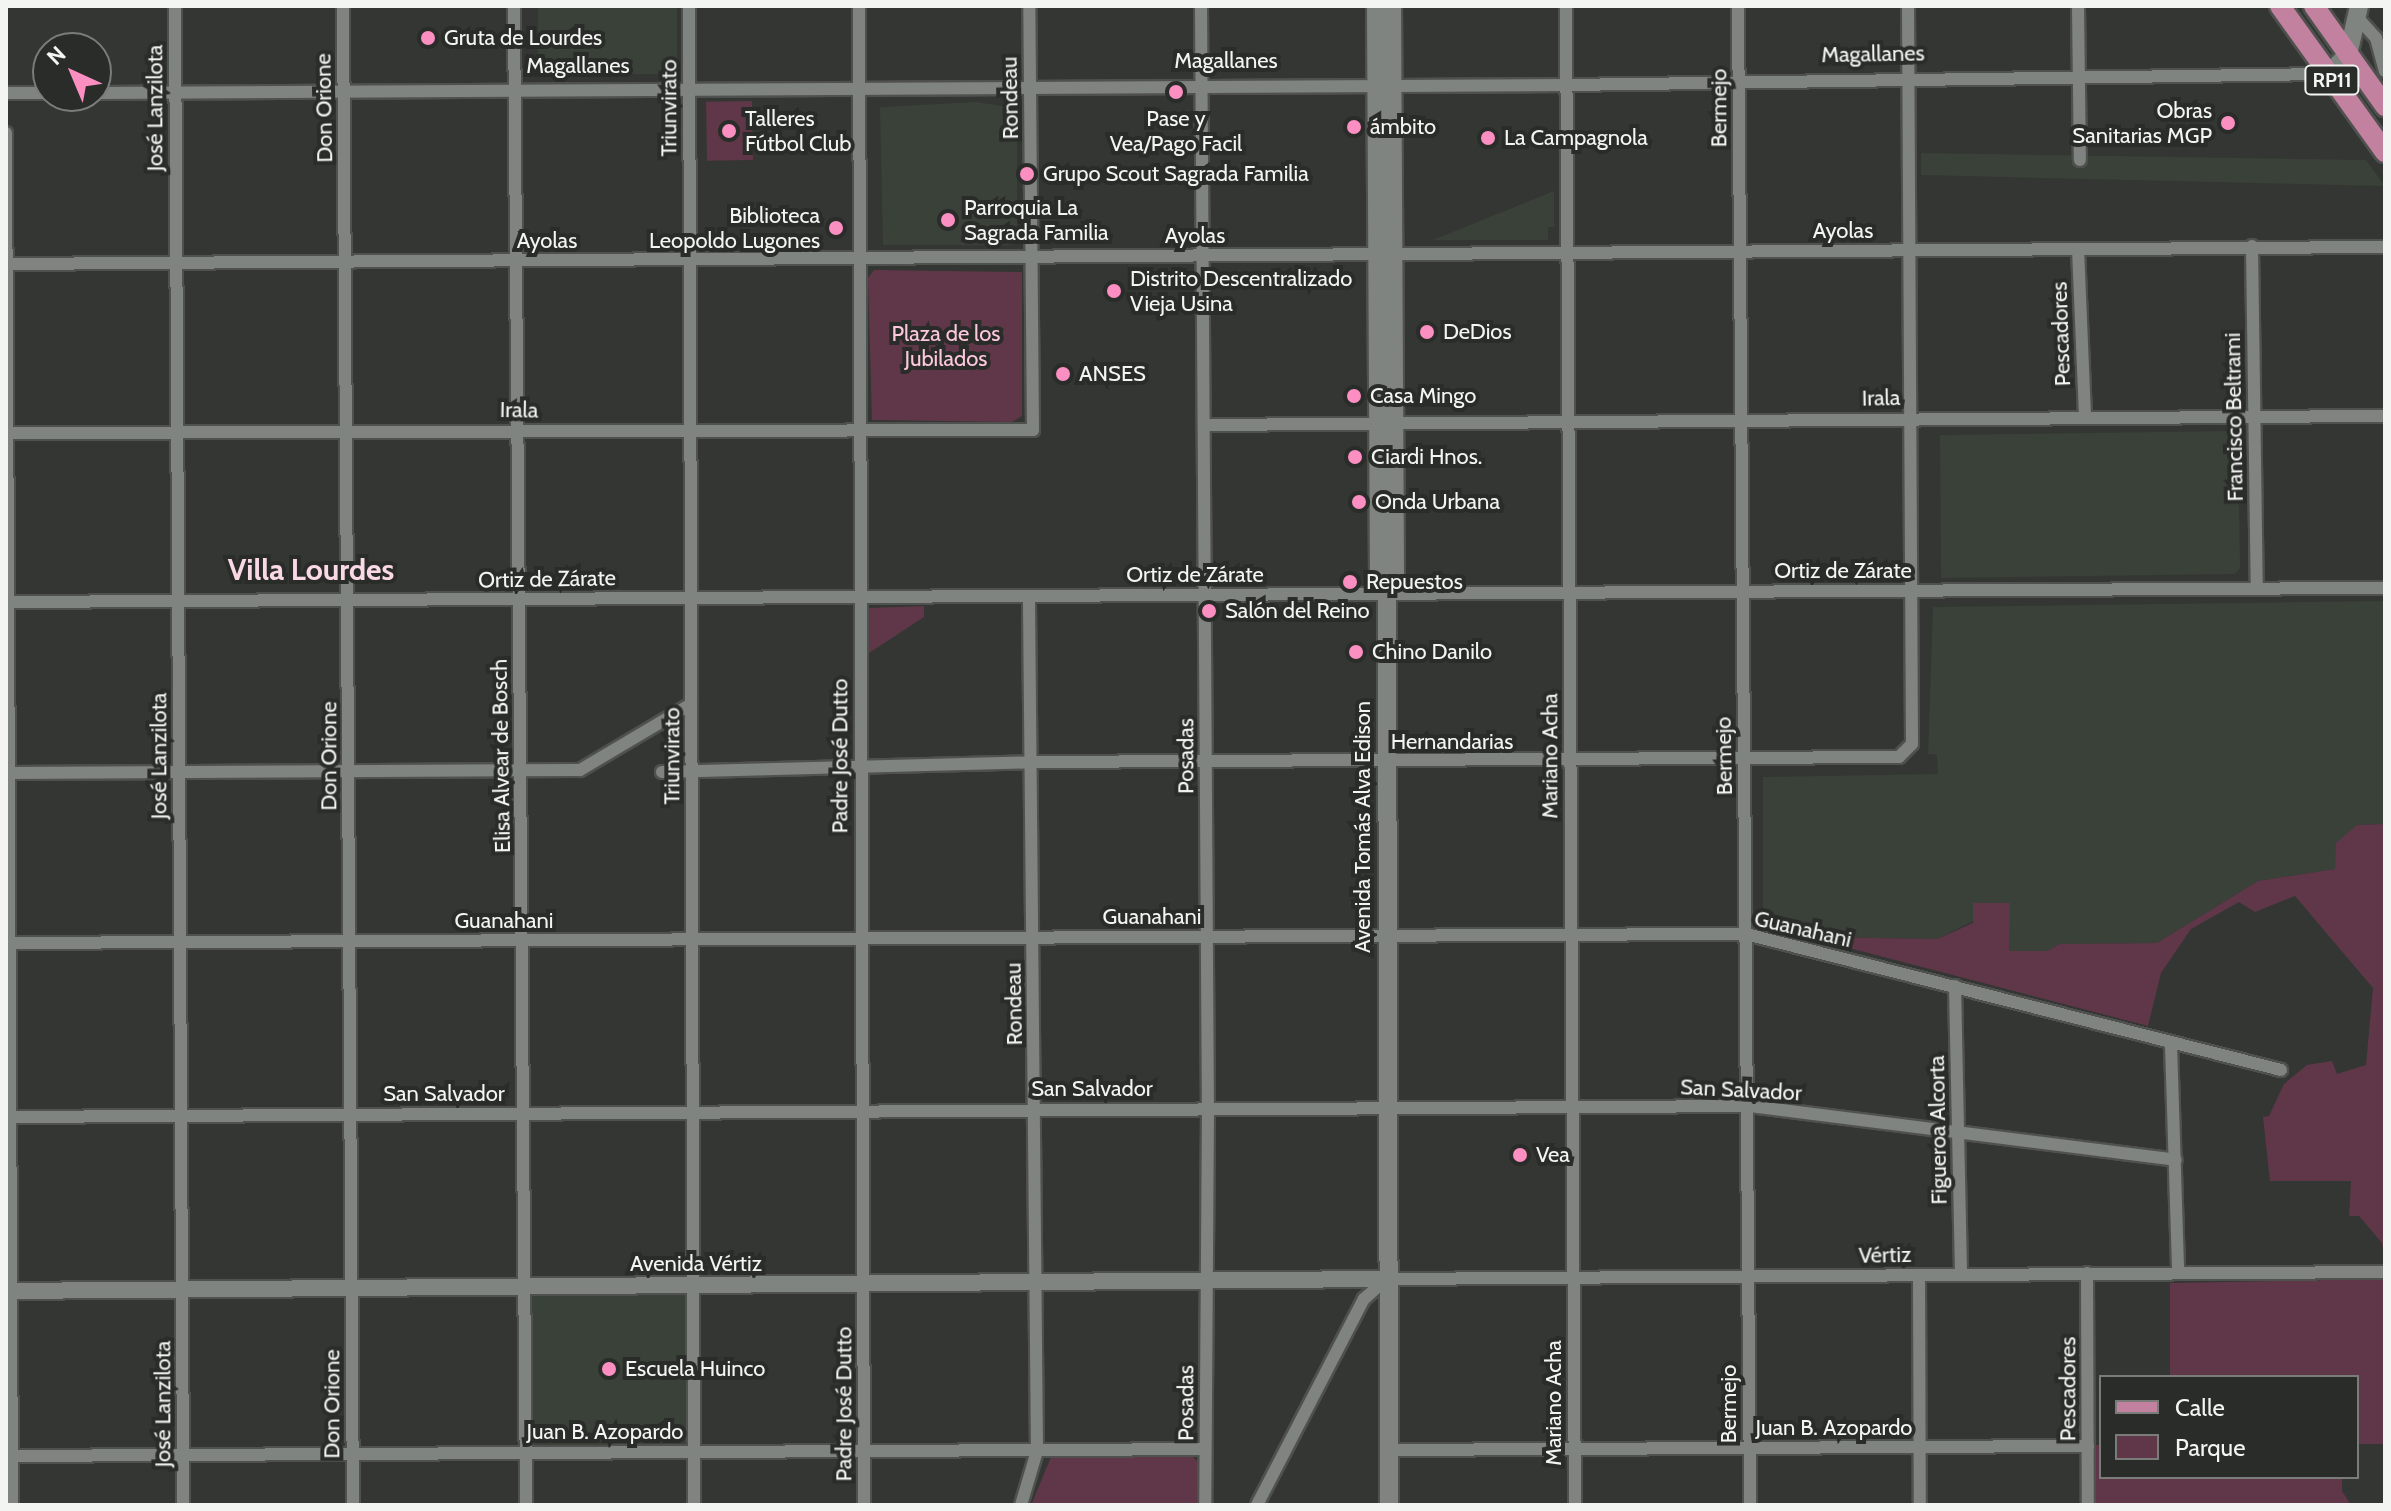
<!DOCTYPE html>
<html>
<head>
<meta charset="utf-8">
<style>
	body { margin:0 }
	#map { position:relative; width:2391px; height:1511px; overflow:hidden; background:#333632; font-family:Cabin,sans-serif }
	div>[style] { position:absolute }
	.built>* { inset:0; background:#3a4138; transform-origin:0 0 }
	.green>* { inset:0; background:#5f3749; transform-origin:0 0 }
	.roads { filter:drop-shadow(2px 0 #4f514e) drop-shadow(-2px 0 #4f514e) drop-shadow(0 2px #4f514e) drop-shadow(0 -2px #4f514e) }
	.minor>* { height:12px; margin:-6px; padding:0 6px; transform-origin:6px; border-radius:6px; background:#808480 }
	.tertiary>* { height:16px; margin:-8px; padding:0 8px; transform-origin:8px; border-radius:8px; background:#808480 }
	.secondary>* { height:18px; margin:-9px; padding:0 9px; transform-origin:9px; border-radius:9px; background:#808480 }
	.primary>* { height:20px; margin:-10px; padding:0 10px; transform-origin:10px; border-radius:10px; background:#c381a0 }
	.dots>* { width:22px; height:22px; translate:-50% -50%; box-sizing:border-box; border:4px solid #292c28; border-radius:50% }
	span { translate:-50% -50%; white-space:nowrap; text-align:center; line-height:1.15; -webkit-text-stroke:8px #292c28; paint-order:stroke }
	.shield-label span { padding:2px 6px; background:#292c28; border:2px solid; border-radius:6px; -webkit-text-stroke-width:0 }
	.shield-label { font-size:20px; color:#f3f5f3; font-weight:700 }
	.poi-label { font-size:22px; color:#f3f5f3 }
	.left { translate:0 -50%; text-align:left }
	.right { translate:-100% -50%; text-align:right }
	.street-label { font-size:22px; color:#f3f5f3 }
	.park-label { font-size:22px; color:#fdc7de }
	.district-label { font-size:30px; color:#fad9e6; font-weight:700 }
	.frame { position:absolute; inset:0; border:8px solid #f3f5f3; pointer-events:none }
	.legend { position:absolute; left:2099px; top:1375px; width:260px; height:104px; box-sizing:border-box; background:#292c28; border:2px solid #7a7c79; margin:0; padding:10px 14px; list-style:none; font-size:24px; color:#f3f5f3 }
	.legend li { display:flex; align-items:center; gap:16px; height:40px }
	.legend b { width:40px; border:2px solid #7a7c79 }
	.north { position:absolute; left:32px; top:32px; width:80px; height:80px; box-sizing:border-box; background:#292c28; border:2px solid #7a7c79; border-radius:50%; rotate:316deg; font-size:22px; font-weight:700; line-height:32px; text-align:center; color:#f3f5f3 }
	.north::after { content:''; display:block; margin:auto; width:28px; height:36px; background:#fc8fc2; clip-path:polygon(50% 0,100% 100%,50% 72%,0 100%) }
</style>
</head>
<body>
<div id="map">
	<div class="built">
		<i style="left:538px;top:6px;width:139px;height:68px"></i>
		<i style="clip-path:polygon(976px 102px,1017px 108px,1017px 239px,1010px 245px,883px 245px,880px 107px)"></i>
		<i style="clip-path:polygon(1921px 153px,2366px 160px,2385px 186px,1921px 175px)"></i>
		<i style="clip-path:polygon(1554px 191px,1554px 227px,1548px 227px,1548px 240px,1433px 240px)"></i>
		<i style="clip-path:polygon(2232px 431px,2238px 436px,2240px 568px,2235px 574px,1941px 578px,1940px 435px)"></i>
		<i style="clip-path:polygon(2385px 601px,2385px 824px,2357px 825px,2335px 869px,2258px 881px,2157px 943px,2060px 944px,2047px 951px,2009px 951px,2009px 903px,1937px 939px,1807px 937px,1763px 926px,1763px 777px,1938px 774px,1937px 755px,1928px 754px,1933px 607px)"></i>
		<i style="left:525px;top:1287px;width:169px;height:166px"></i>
	</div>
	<div class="green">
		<i style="left:752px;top:101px;width:59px;height:46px;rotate:89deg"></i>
		<i style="clip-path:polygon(874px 270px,1022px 272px,1022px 416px,1012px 422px,872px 420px,868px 278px)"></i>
		<i style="clip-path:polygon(924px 606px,924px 617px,866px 655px,868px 608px)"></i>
		<i style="clip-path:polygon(2385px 824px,2385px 1265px,2382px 1243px,2359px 1216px,2349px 1216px,2351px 1181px,2270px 1181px,2263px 1117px,2269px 1116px,2284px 1084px,2307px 1065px,2332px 1061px,2337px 1074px,2366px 1065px,2373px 988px,2295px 896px,2255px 912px,2239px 902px,2191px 929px,2161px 973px,2148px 1026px,1807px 937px,1937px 939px,1973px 923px,1973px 903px,2010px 903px,2009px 951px,2047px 951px,2060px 944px,2157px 943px,2258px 881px,2335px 869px,2336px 843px,2357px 825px)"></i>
		<i style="clip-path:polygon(2385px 1279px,2385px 1444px,2357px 1444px,2357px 1377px,2170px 1377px,2170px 1283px)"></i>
		<i style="clip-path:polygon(2093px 1445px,2101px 1445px,2101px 1477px,2342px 1477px,2342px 1491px,2351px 1505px,2093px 1505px)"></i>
		<i style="clip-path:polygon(1191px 1455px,1198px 1462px,1198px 1505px,1031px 1505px,1051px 1457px)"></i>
	</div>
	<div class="roads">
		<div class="minor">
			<i style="left:175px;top:6px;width:1499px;rotate:89.69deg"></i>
			<i style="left:343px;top:6px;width:1499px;rotate:89.62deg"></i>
			<i style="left:514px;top:6px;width:1499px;rotate:89.54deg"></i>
			<i style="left:689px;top:6px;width:1499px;rotate:89.81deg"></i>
			<i style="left:859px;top:6px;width:1499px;rotate:89.81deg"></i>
			<i style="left:1201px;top:6px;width:1103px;rotate:89.64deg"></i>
			<i style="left:1208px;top:1109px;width:396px;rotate:90.4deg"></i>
			<i style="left:1566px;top:6px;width:1499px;rotate:89.66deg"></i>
			<i style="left:1738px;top:6px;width:1499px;rotate:89.54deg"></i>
			<i style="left:2078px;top:6px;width:154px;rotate:89.3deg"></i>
			<i style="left:2357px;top:17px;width:28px;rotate:48deg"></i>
			<i style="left:2376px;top:38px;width:34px;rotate:75deg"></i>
			<i style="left:6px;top:93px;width:42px"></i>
			<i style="left:96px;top:93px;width:1470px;rotate:-0.31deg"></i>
			<i style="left:1566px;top:85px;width:762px;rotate:-0.83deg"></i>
			<i style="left:6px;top:133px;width:1372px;rotate:89.75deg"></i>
			<i style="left:2252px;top:246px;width:342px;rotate:89.2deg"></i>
			<i style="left:2078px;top:249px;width:169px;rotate:87.6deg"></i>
			<i style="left:6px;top:264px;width:2379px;rotate:-0.41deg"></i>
			<i style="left:1204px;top:425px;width:1181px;rotate:-0.44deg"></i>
			<i style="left:6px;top:433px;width:1027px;rotate:-0.17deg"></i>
			<i style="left:1033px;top:430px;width:424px;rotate:-90.5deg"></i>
			<i style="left:6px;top:602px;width:2379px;rotate:-0.34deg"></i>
			<i style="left:662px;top:772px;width:371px;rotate:-1.5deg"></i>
			<i style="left:1033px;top:762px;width:866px;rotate:-0.33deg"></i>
			<i style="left:1899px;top:757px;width:18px;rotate:-45deg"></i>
			<i style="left:1912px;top:744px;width:738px;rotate:-90.31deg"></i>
			<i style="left:6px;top:773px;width:574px;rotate:-0.3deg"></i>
			<i style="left:580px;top:770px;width:129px;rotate:-30.7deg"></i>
			<i style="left:6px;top:943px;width:1740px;rotate:-0.3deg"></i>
			<i style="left:1746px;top:934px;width:552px;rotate:14.26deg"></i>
			<i style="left:1955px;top:986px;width:288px;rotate:88.8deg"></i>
			<i style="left:2171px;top:1044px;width:229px;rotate:88.2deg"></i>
			<i style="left:6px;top:1117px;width:1744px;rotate:-0.36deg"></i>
			<i style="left:1750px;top:1106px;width:429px;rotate:7.2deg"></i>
			<i style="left:2087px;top:1273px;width:232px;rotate:89.8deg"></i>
			<i style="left:1919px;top:1275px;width:230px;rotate:89.8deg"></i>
			<i style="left:1388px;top:1450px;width:700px;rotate:-0.33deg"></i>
			<i style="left:6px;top:1456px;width:1199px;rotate:-0.33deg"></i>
			<i style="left:1021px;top:1505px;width:56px;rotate:-73.5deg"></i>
			<i style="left:1037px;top:1451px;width:855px;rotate:-90.54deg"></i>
			<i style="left:1257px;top:1505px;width:232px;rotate:-62.6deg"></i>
			<i style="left:1364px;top:1299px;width:30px;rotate:-42deg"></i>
			<i style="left:1386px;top:1279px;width:999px;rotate:-0.4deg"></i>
		</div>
		<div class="tertiary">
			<i style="left:6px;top:1291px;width:1380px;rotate:-0.5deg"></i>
		</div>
		<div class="secondary">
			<i style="left:1376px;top:6px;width:568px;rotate:89.7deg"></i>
			<i style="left:1379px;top:574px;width:22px;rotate:68deg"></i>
			<i style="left:1387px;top:594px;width:911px;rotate:89.87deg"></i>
			<i style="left:2328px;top:74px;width:28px;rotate:-44deg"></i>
			<i style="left:2348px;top:55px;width:50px;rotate:-77.3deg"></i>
			<i style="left:1387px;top:594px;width:21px;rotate:-67deg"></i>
			<i style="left:1395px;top:575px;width:569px;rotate:-90.3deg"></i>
		</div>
		<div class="primary">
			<i style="left:2280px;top:6px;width:180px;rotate:54.3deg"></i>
			<i style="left:2314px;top:6px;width:123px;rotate:54.6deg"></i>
		</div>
	</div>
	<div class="dots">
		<i style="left:428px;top:38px;background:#fc8fc2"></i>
		<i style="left:1176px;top:92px;background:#fc8fc2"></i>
		<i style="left:2228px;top:123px;background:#fc8fc2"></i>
		<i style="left:1354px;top:127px;background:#fc8fc2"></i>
		<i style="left:729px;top:131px;background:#fc8fc2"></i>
		<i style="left:1488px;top:138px;background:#fc8fc2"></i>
		<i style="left:1027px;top:174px;background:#fc8fc2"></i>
		<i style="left:948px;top:220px;background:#fc8fc2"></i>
		<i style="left:836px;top:228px;background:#fc8fc2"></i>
		<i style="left:1114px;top:291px;background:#fc8fc2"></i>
		<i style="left:1427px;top:332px;background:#fc8fc2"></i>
		<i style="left:1063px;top:374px;background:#fc8fc2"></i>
		<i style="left:1354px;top:396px;background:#fc8fc2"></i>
		<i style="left:1355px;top:457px;background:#fc8fc2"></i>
		<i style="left:1359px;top:502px;background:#fc8fc2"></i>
		<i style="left:1350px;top:582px;background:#fc8fc2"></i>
		<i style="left:1209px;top:611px;background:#fc8fc2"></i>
		<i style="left:1356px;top:652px;background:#fc8fc2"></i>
		<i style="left:1520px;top:1155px;background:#fc8fc2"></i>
		<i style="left:609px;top:1369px;background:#fc8fc2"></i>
	</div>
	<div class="shield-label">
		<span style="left:2332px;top:80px">RP11</span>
	</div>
	<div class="poi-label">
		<span class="left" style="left:444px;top:38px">Gruta de Lourdes</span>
		<span class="right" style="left:2212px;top:123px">Obras<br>Sanitarias MGP</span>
		<span class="left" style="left:745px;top:131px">Talleres<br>Fútbol Club</span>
		<span style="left:1176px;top:131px">Pase y<br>Vea/Pago Facil</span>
		<span class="left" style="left:1370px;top:127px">ámbito</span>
		<span class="left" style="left:1504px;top:138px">La Campagnola</span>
		<span class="left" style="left:1043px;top:174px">Grupo Scout Sagrada Familia</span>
		<span class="left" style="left:964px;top:220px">Parroquia La<br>Sagrada Familia</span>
		<span class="right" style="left:820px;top:228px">Biblioteca<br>Leopoldo Lugones</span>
		<span class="left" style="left:1130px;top:291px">Distrito Descentralizado<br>Vieja Usina</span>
		<span class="left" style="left:1443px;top:332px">DeDios</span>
		<span class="left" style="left:1079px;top:374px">ANSES</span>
		<span class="left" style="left:1370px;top:396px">Casa Mingo</span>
		<span class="left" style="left:1371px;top:457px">Ciardi Hnos.</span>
		<span class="left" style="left:1375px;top:502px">Onda Urbana</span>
		<span class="left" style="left:1366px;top:582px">Repuestos</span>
		<span class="left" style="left:1225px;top:611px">Salón del Reino</span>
		<span class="left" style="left:1372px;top:652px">Chino Danilo</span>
		<span class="left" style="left:1536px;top:1155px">Vea</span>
		<span class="left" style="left:625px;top:1369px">Escuela Huinco</span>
	</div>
	<div class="street-label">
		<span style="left:1873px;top:54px;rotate:-1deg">Magallanes</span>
		<span style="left:1226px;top:61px">Magallanes</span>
		<span style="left:578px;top:66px">Magallanes</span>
		<span style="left:1010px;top:98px;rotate:-91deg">Rondeau</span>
		<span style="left:155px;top:108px;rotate:-90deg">José Lanzilota</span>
		<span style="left:324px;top:108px;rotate:-91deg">Don Orione</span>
		<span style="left:669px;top:108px;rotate:-90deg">Triunvirato</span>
		<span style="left:1719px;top:108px;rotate:-90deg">Bermejo</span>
		<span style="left:1843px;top:231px">Ayolas</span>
		<span style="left:1195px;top:236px">Ayolas</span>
		<span style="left:547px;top:241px">Ayolas</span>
		<span style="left:2061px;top:334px;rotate:-92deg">Pescadores</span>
		<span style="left:1881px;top:398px;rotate:-1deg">Irala</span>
		<span style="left:519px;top:410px;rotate:1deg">Irala</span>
		<span style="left:2234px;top:417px;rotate:-91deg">Francisco Beltrami</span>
		<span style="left:1843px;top:571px">Ortiz de Zárate</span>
		<span style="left:1195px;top:575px">Ortiz de Zárate</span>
		<span style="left:547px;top:579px;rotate:-1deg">Ortiz de Zárate</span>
		<span style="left:1452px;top:742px">Hernandarias</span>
		<span style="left:159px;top:756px;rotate:-90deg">José Lanzilota</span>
		<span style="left:329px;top:756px;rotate:-90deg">Don Orione</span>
		<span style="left:501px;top:756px;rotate:-91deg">Elisa Alvear de Bosch</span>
		<span style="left:672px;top:756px;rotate:-90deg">Triunvirato</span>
		<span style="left:840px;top:756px;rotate:-90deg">Padre José Dutto</span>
		<span style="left:1186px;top:756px;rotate:-90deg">Posadas</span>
		<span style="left:1550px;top:756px;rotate:-90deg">Mariano Acha</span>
		<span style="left:1724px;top:756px;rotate:-91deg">Bermejo</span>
		<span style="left:1363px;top:827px;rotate:-90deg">Avenida Tomás Alva Edison</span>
		<span style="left:1152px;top:917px">Guanahani</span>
		<span style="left:504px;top:921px">Guanahani</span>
		<span style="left:1803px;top:929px;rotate:13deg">Guanahani</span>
		<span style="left:1014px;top:1004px;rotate:-91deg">Rondeau</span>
		<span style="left:1092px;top:1089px">San Salvador</span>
		<span style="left:1741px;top:1090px;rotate:3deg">San Salvador</span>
		<span style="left:444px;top:1094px">San Salvador</span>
		<span style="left:1938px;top:1130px;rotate:-91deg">Figueroa Alcorta</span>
		<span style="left:1885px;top:1255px;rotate:-1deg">Vértiz</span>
		<span style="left:696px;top:1264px">Avenida Vértiz</span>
		<span style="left:2068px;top:1389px;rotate:-90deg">Pescadores</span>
		<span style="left:1186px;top:1403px;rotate:-90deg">Posadas</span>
		<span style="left:1554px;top:1403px;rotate:-90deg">Mariano Acha</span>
		<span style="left:163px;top:1404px;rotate:-90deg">José Lanzilota</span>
		<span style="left:332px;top:1404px;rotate:-90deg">Don Orione</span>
		<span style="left:844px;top:1404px;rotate:-90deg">Padre José Dutto</span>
		<span style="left:1729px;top:1404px;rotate:-90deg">Bermejo</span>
		<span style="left:1834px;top:1428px">Juan B. Azopardo</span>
		<span style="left:605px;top:1432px">Juan B. Azopardo</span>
	</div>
	<div class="park-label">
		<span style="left:946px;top:346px">Plaza de los<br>Jubilados</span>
	</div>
	<div class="district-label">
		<span style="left:311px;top:570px">Villa Lourdes</span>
	</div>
	<div class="frame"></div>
	<ul class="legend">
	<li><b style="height:10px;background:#c381a0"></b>Calle</li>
	<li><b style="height:22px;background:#5f3749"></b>Parque</li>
	</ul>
	<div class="north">N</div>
</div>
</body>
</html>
